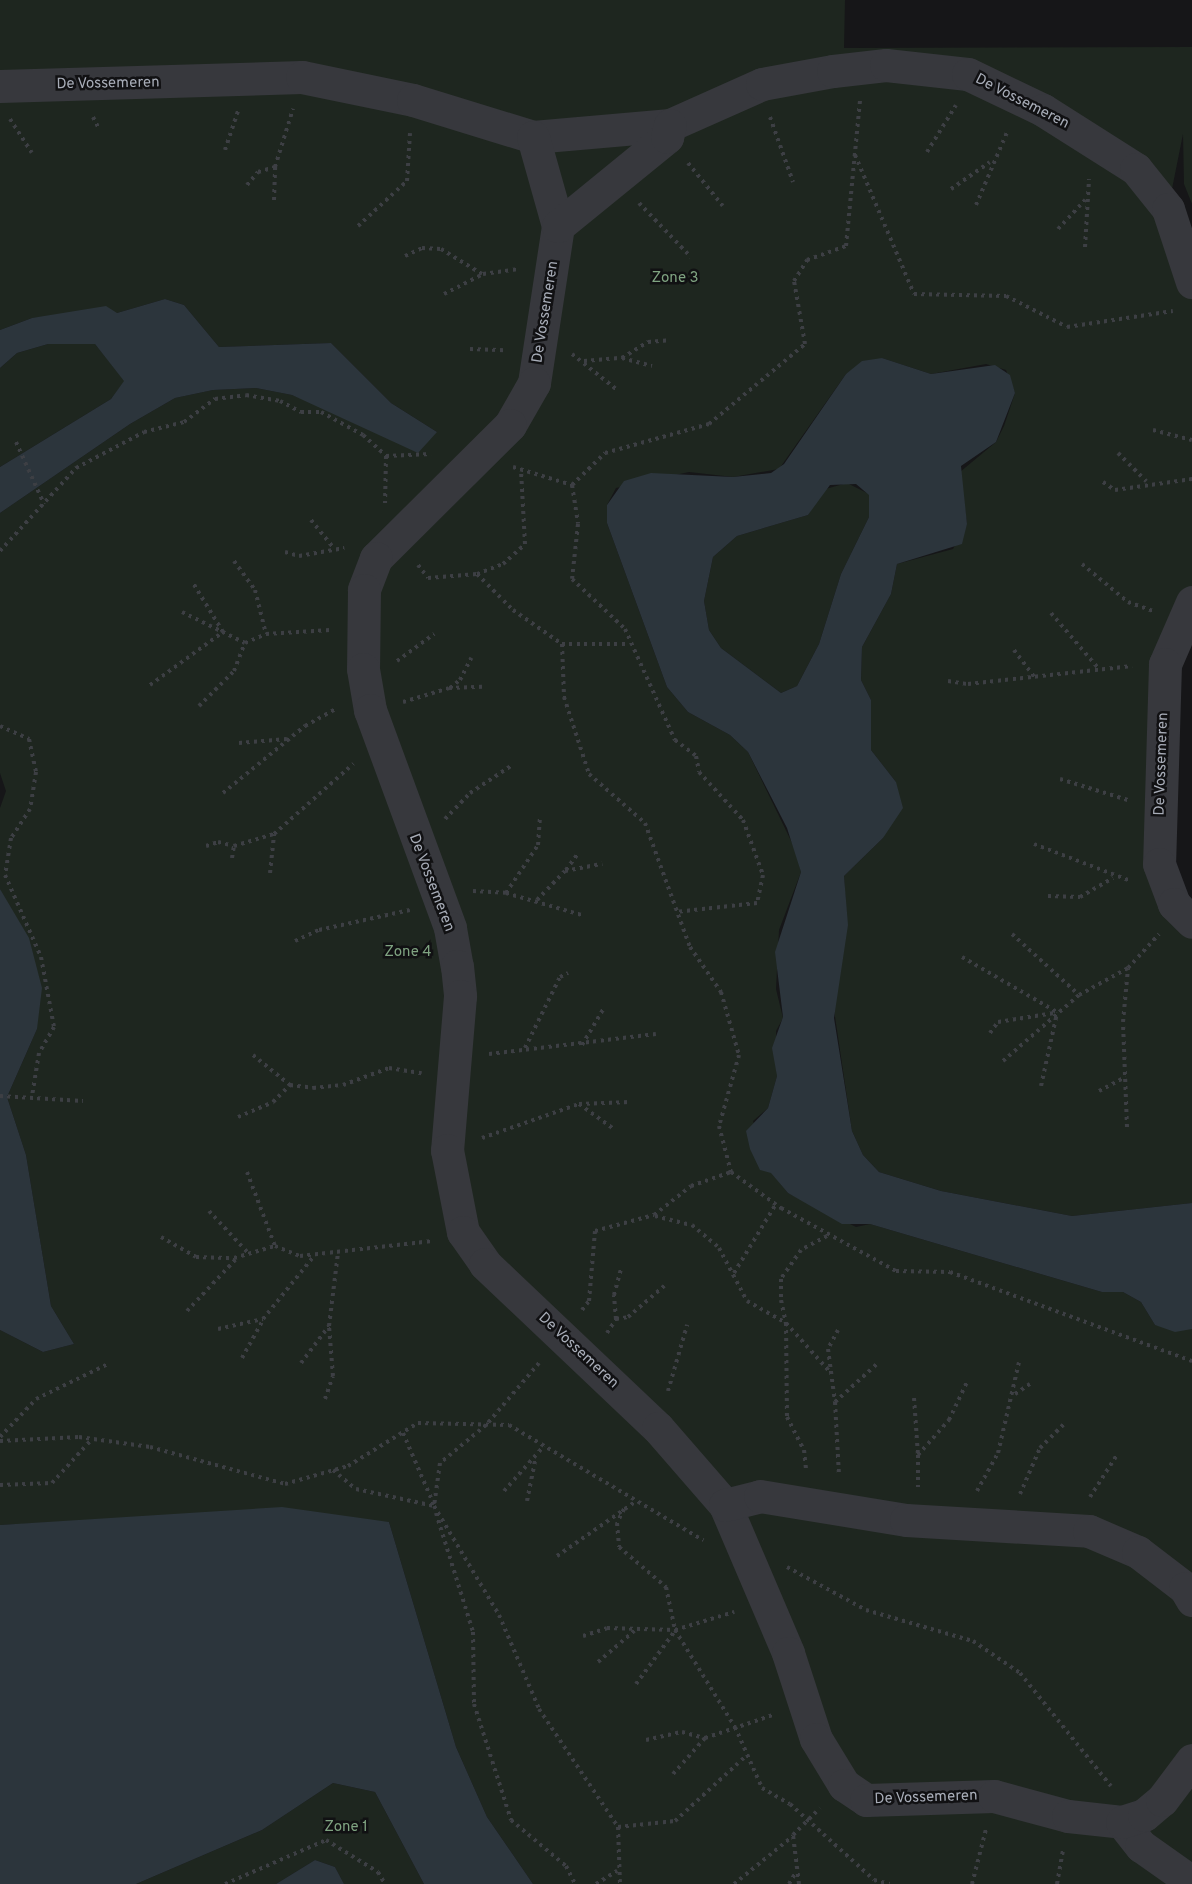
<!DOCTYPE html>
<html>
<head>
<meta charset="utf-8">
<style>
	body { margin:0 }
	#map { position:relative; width:1192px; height:1884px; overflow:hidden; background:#161618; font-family:Overpass,sans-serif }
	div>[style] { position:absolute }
	.green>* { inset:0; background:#1e261f }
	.water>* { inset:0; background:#2c353c }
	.path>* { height:4px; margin-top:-2px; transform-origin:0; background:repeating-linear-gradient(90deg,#3d3f44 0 3px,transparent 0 7.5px) }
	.minor>* { height:33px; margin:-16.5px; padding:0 16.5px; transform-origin:16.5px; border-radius:16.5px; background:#37383d }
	span { translate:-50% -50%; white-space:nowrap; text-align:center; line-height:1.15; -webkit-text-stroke:5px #111113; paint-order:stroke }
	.street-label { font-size:15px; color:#a8adb8 }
	.park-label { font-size:15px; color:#7fa381 }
</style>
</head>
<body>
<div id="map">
	<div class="green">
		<i style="clip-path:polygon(0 0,845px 0,844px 48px,1192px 47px,1192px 204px,1184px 184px,1183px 134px,1168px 209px,1192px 282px,1192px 602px,1165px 664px,1159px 864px,1192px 922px,1192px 1203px,1072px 1216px,941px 1191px,879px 1172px,863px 1155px,852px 1131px,833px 1003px,847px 925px,844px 876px,883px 838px,896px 782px,871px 750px,871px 700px,861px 680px,862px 647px,891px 594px,897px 564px,953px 549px,967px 524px,960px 472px,996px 442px,1004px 426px,1015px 393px,1006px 370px,986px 364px,931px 374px,882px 358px,846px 374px,779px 469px,733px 477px,689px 472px,616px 488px,607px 505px,607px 523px,667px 687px,688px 712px,730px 735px,748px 752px,796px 851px,801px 872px,779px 930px,776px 989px,783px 1018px,776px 1031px,777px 1076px,768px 1108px,753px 1121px,771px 1172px,788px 1193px,856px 1227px,870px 1224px,1102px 1292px,1123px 1292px,1141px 1302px,1155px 1325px,1192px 1329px,1192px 1884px,533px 1884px,487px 1817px,456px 1747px,389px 1522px,171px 1517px,0 1525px,0 1330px,43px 1352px,74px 1344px,51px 1306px,26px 1155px,7px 1097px,37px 1029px,0 889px,0 808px,6px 791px,0 773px,0 513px,130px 424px,175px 398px,213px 390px,256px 388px,292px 395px,334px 411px,437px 432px,391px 403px,331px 343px,219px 347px,184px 305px,165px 299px,117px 313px,32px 318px,0 330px)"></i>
		<i style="clip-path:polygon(48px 344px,95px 344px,125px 381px,111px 399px,0 467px,0 368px,17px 353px)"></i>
		<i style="clip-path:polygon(847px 483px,869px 494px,869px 517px,841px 574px,819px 644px,797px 686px,781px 693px,721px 648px,709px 630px,704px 601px,713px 557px,737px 536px,808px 515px,822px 490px)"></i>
		<i style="clip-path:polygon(333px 1783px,375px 1792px,424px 1884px,344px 1884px,335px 1867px,315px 1860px,276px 1884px,136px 1884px,262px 1830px)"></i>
	</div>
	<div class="water">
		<i style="clip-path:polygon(165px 299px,184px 305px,219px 347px,331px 343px,391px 403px,437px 432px,418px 453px,292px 395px,256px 388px,213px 390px,175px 398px,130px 424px,0 513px,0 467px,111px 399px,124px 381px,95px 344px,48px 344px,17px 353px,0 368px,0 330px,32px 318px,106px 306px,117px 313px)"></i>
		<i style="clip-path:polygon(evenodd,882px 358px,931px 374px,995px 365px,1010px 375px,1015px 393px,996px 442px,961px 466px,967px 524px,962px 544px,897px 564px,891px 594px,862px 647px,861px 680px,871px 700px,871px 750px,896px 782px,903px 808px,883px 838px,844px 876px,848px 925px,834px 1018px,852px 1131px,863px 1155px,879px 1172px,941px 1191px,1072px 1216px,1192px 1203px,1192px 1329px,1175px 1332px,1155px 1325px,1141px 1302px,1123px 1292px,1102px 1292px,870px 1224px,842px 1224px,788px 1193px,771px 1173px,760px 1170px,750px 1149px,746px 1131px,768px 1108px,777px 1076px,772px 1048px,783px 1017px,775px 952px,801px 872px,787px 828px,748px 752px,730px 735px,688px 712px,667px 687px,607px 523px,607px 505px,624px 481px,651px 473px,733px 477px,771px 473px,784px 464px,846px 374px,862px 361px,882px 358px,856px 484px,869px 495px,869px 517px,841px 574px,819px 644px,797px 686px,781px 693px,721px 648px,709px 630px,704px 601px,713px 557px,737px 536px,808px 515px,830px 485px,856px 484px)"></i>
		<i style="clip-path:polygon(0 889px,29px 938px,42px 988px,37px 1029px,7px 1097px,26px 1155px,51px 1306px,74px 1344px,43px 1352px,0 1330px)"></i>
		<i style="clip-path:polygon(282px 1507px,389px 1522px,456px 1747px,487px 1817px,533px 1884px,424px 1884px,375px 1792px,333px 1783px,262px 1830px,136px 1884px,0 1884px,0 1525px)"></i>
		<i style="clip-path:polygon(315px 1860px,335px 1867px,344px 1884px,276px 1884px)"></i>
	</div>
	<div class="path">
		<i style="left:93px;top:117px;width:11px;rotate:63deg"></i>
		<i style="left:770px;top:117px;width:69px;rotate:70.5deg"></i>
		<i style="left:10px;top:119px;width:40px;rotate:57.1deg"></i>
		<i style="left:225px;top:150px;width:41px;rotate:-71.6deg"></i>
		<i style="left:927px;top:152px;width:55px;rotate:-58.3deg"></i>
		<i style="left:855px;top:155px;width:151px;rotate:67deg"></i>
		<i style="left:914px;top:294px;width:92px;rotate:1.2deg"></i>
		<i style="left:1006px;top:296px;width:68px;rotate:26.9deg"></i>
		<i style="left:1067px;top:327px;width:107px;rotate:-8.6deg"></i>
		<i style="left:688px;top:163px;width:55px;rotate:50.9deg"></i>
		<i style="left:247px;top:185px;width:17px;rotate:-50deg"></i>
		<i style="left:258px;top:172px;width:18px;rotate:-16deg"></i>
		<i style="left:275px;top:167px;width:61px;rotate:-72.8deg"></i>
		<i style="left:951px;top:189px;width:47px;rotate:-34.7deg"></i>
		<i style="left:274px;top:200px;width:33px;rotate:-88deg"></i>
		<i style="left:639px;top:203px;width:75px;rotate:46.1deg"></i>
		<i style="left:976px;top:205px;width:82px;rotate:-66.9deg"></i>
		<i style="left:358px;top:226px;width:67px;rotate:-42.6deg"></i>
		<i style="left:407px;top:181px;width:48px;rotate:-86.4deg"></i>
		<i style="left:1058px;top:229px;width:40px;rotate:-47deg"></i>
		<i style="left:1085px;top:247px;width:68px;rotate:-86.6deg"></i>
		<i style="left:405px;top:256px;width:19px;rotate:-25deg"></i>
		<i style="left:422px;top:248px;width:19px;rotate:3deg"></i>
		<i style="left:441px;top:249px;width:48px;rotate:31.4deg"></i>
		<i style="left:444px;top:294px;width:44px;rotate:-27.1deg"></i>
		<i style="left:483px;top:274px;width:36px;rotate:-8deg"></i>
		<i style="left:470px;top:349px;width:35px;rotate:2deg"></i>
		<i style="left:572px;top:354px;width:56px;rotate:38.5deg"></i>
		<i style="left:622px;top:358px;width:31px;rotate:-32deg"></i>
		<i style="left:648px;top:342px;width:21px;rotate:-5deg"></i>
		<i style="left:584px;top:361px;width:38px;rotate:-5deg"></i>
		<i style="left:622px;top:358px;width:31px;rotate:15deg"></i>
		<i style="left:1153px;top:430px;width:40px;rotate:14.4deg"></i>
		<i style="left:16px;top:442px;width:68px;rotate:65.7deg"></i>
		<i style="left:1118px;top:453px;width:40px;rotate:45deg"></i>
		<i style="left:386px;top:456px;width:45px;rotate:-2.5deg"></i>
		<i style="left:513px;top:467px;width:62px;rotate:17deg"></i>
		<i style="left:572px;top:485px;width:46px;rotate:-44.1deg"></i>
		<i style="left:605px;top:453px;width:108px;rotate:-15.6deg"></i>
		<i style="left:709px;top:424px;width:125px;rotate:-39.8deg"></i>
		<i style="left:805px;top:344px;width:64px;rotate:-99.9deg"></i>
		<i style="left:794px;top:281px;width:25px;rotate:-58deg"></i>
		<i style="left:807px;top:260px;width:41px;rotate:-19.7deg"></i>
		<i style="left:846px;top:246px;width:146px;rotate:-84.5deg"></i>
		<i style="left:1103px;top:482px;width:14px;rotate:34deg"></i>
		<i style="left:1115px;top:490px;width:78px;rotate:-8.1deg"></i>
		<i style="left:572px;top:485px;width:39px;rotate:81deg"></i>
		<i style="left:578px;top:524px;width:55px;rotate:96.2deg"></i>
		<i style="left:572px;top:579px;width:73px;rotate:43.3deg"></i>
		<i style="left:625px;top:629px;width:122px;rotate:65.8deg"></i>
		<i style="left:675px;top:740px;width:26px;rotate:37deg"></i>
		<i style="left:696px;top:756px;width:16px;rotate:79deg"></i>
		<i style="left:699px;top:772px;width:65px;rotate:47.5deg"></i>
		<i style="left:743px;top:820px;width:59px;rotate:70deg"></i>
		<i style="left:763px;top:875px;width:29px;rotate:102deg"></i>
		<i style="left:757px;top:903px;width:82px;rotate:173.7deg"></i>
		<i style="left:311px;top:520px;width:36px;rotate:51deg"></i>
		<i style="left:0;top:551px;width:113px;rotate:-47.5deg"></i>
		<i style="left:76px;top:468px;width:77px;rotate:-27.9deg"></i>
		<i style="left:144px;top:432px;width:41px;rotate:-14deg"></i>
		<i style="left:184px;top:422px;width:39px;rotate:-37deg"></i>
		<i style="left:215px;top:399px;width:31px;rotate:-7deg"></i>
		<i style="left:246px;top:395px;width:35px;rotate:10deg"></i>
		<i style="left:280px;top:401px;width:24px;rotate:28deg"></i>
		<i style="left:301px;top:412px;width:20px"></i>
		<i style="left:321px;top:412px;width:48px;rotate:28.7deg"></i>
		<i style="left:363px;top:435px;width:31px;rotate:42deg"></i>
		<i style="left:386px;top:456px;width:47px;rotate:91.2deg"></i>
		<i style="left:285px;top:552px;width:15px;rotate:16deg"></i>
		<i style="left:299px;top:556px;width:46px;rotate:-10.1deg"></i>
		<i style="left:234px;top:561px;width:36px;rotate:54deg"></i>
		<i style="left:255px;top:590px;width:45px;rotate:76deg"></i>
		<i style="left:266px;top:634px;width:64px;rotate:-3.6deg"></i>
		<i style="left:1082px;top:564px;width:60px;rotate:39.6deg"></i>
		<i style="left:1128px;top:602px;width:27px;rotate:20deg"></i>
		<i style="left:418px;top:565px;width:16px;rotate:52deg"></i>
		<i style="left:428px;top:578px;width:49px;rotate:-4.7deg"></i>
		<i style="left:477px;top:574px;width:51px;rotate:45deg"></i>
		<i style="left:513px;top:610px;width:60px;rotate:34.8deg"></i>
		<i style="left:562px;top:644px;width:53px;rotate:87.8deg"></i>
		<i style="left:564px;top:697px;width:81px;rotate:72deg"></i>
		<i style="left:589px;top:774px;width:74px;rotate:41.2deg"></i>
		<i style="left:645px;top:823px;width:132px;rotate:70.1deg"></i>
		<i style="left:690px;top:947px;width:55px;rotate:55.4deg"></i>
		<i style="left:721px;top:992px;width:66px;rotate:74.1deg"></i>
		<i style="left:739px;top:1055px;width:74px;rotate:105.7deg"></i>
		<i style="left:719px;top:1126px;width:48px;rotate:75.4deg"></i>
		<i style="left:731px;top:1172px;width:62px;rotate:35.8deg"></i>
		<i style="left:781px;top:1208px;width:131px;rotate:28.7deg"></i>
		<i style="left:896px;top:1271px;width:54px;rotate:1.1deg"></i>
		<i style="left:950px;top:1272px;width:258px;rotate:20.2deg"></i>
		<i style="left:477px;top:574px;width:28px;rotate:-21deg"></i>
		<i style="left:503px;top:564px;width:30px;rotate:-42deg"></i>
		<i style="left:525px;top:544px;width:74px;rotate:-93.1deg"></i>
		<i style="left:182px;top:612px;width:70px;rotate:26.2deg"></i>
		<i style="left:245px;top:643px;width:23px;rotate:-23deg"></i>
		<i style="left:1051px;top:613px;width:74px;rotate:49.4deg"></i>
		<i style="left:562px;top:644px;width:66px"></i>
		<i style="left:1014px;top:650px;width:34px;rotate:53deg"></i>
		<i style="left:397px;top:661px;width:46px;rotate:-36.1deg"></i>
		<i style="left:948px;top:681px;width:20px;rotate:9deg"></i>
		<i style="left:968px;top:684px;width:165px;rotate:-6.3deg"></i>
		<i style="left:150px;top:685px;width:90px;rotate:-36deg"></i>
		<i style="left:223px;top:632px;width:57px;rotate:-121.5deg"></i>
		<i style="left:450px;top:688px;width:13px;rotate:-39deg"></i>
		<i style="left:460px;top:680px;width:25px;rotate:-63deg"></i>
		<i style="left:403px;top:702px;width:48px;rotate:-16.9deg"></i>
		<i style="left:449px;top:688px;width:33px;rotate:-2deg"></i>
		<i style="left:199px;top:706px;width:49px;rotate:-45deg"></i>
		<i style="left:234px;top:671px;width:30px;rotate:-69deg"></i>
		<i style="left:0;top:726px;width:32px;rotate:24deg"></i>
		<i style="left:29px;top:739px;width:34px;rotate:78deg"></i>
		<i style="left:36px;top:772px;width:37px;rotate:99deg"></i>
		<i style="left:30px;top:809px;width:35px;rotate:123deg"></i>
		<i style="left:11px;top:838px;width:37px;rotate:99deg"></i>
		<i style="left:5px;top:875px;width:90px;rotate:66.3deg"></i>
		<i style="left:41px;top:957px;width:71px;rotate:79.5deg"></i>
		<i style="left:54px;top:1027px;width:30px;rotate:120deg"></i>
		<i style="left:39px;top:1053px;width:44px;rotate:99.2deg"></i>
		<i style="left:239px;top:743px;width:48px;rotate:-4.8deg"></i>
		<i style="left:1060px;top:779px;width:71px;rotate:17.2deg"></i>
		<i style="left:223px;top:793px;width:106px;rotate:-39.3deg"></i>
		<i style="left:305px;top:726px;width:37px;rotate:-29deg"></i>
		<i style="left:445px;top:819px;width:36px;rotate:-46deg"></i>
		<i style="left:470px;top:793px;width:49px;rotate:-33.4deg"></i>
		<i style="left:1034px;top:844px;width:104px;rotate:20.9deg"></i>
		<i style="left:206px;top:846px;width:13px;rotate:-18deg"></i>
		<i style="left:218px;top:842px;width:16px;rotate:14deg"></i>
		<i style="left:234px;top:846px;width:42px;rotate:-16.7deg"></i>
		<i style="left:232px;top:858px;width:12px;rotate:-81deg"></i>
		<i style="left:566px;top:870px;width:22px;rotate:-54deg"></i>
		<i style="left:270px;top:873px;width:39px;rotate:-84deg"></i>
		<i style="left:274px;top:834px;width:106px;rotate:-41.5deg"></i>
		<i style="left:473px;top:891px;width:33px;rotate:3deg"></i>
		<i style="left:506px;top:893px;width:82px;rotate:16.2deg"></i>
		<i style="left:506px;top:893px;width:58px;rotate:-56.3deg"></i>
		<i style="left:538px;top:845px;width:28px;rotate:-86deg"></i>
		<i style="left:1048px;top:896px;width:32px;rotate:2deg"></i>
		<i style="left:1080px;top:897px;width:38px;rotate:-30deg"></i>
		<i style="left:537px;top:900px;width:40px;rotate:-46deg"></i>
		<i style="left:565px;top:871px;width:38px;rotate:-11deg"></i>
		<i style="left:1012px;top:934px;width:91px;rotate:42.3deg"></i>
		<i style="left:295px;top:941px;width:26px;rotate:-25deg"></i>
		<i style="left:319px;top:930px;width:93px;rotate:-12.4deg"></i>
		<i style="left:962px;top:957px;width:110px;rotate:30.1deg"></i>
		<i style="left:990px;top:1033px;width:14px;rotate:-54deg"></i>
		<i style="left:998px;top:1022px;width:57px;rotate:-9.1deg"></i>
		<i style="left:582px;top:1045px;width:43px;rotate:-59.3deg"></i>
		<i style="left:525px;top:1048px;width:79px;rotate:-63.8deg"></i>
		<i style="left:560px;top:977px;width:9px;rotate:-27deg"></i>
		<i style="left:489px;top:1054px;width:168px;rotate:-6.8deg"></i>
		<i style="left:253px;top:1055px;width:48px;rotate:39deg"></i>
		<i style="left:290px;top:1085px;width:23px;rotate:7deg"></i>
		<i style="left:313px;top:1088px;width:30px;rotate:-6deg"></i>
		<i style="left:343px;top:1085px;width:49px;rotate:-20.3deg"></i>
		<i style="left:389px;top:1068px;width:33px;rotate:9deg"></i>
		<i style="left:1003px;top:1061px;width:101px;rotate:-41deg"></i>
		<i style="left:1079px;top:995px;width:56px;rotate:-28.9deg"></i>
		<i style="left:1128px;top:968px;width:46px;rotate:-47.6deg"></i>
		<i style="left:1041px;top:1086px;width:75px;rotate:-77.6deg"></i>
		<i style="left:1099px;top:1091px;width:30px;rotate:-28deg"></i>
		<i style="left:0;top:1096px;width:83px;rotate:3.4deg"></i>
		<i style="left:579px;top:1104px;width:44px;rotate:35.8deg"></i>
		<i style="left:238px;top:1117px;width:38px;rotate:-23deg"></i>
		<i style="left:273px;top:1102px;width:24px;rotate:-45deg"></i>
		<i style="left:1127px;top:1127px;width:105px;rotate:-92.2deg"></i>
		<i style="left:1123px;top:1022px;width:54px;rotate:-84.7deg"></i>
		<i style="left:482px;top:1138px;width:103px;rotate:-19.3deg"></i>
		<i style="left:579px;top:1104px;width:51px;rotate:-2.2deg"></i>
		<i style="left:247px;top:1172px;width:79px;rotate:69.3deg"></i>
		<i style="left:275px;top:1246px;width:27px;rotate:22deg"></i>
		<i style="left:300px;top:1256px;width:133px;rotate:-6.5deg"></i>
		<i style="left:209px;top:1211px;width:59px;rotate:47.1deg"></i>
		<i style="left:655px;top:1216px;width:38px;rotate:14deg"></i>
		<i style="left:692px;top:1225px;width:35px;rotate:40deg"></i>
		<i style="left:719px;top:1248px;width:60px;rotate:62.2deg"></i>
		<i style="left:747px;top:1301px;width:45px;rotate:29.4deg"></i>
		<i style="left:786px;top:1323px;width:94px;rotate:89.4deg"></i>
		<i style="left:787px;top:1417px;width:37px;rotate:63deg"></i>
		<i style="left:804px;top:1450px;width:19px;rotate:84deg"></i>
		<i style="left:827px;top:1236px;width:30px;rotate:152deg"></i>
		<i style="left:801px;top:1250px;width:35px;rotate:125deg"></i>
		<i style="left:781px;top:1279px;width:21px;rotate:90deg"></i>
		<i style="left:781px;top:1300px;width:24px;rotate:78deg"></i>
		<i style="left:786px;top:1323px;width:64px;rotate:48.1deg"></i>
		<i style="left:161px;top:1237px;width:40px;rotate:29.7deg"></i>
		<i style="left:196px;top:1257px;width:38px;rotate:2deg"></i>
		<i style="left:234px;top:1258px;width:43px;rotate:-16.3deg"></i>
		<i style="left:734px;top:1273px;width:81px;rotate:-58.7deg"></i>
		<i style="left:582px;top:1310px;width:11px;rotate:-52deg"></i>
		<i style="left:589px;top:1301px;width:70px;rotate:-85.1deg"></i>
		<i style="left:595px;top:1231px;width:61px;rotate:-15.2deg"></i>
		<i style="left:654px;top:1215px;width:47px;rotate:-38.1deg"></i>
		<i style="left:691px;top:1186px;width:42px;rotate:-19.3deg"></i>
		<i style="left:187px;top:1311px;width:73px;rotate:-46.7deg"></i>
		<i style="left:616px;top:1319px;width:12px;rotate:-9deg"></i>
		<i style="left:628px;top:1317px;width:48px;rotate:-40.7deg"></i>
		<i style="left:218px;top:1329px;width:46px;rotate:-12.5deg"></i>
		<i style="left:263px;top:1319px;width:81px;rotate:-51deg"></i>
		<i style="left:838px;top:1330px;width:21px;rotate:118deg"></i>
		<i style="left:828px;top:1349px;width:53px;rotate:82.5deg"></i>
		<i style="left:835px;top:1402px;width:58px;rotate:-42.2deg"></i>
		<i style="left:607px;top:1333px;width:17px;rotate:-57deg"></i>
		<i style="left:616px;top:1319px;width:24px;rotate:-95deg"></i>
		<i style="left:614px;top:1295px;width:28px;rotate:-75deg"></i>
		<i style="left:242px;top:1358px;width:43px;rotate:-61.1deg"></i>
		<i style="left:301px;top:1363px;width:46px;rotate:-52.9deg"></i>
		<i style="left:539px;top:1363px;width:82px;rotate:130.5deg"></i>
		<i style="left:486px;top:1425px;width:60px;rotate:140.4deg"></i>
		<i style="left:440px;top:1463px;width:43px;rotate:97.9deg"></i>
		<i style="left:434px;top:1506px;width:127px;rotate:59.2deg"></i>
		<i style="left:499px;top:1615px;width:102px;rotate:66.9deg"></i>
		<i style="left:539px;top:1709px;width:142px;rotate:56.2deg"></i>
		<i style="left:618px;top:1827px;width:57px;rotate:88deg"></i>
		<i style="left:668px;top:1391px;width:69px;rotate:-73.9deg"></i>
		<i style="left:1015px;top:1394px;width:18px;rotate:-34deg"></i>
		<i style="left:914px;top:1398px;width:57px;rotate:86deg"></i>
		<i style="left:918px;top:1455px;width:47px;rotate:-48.5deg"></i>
		<i style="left:949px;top:1420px;width:42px;rotate:-64.7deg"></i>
		<i style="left:325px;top:1399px;width:24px;rotate:-71deg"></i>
		<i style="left:333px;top:1376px;width:50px;rotate:-94.6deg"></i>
		<i style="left:329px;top:1326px;width:74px;rotate:-83deg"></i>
		<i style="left:835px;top:1402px;width:74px;rotate:86.9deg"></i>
		<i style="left:403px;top:1433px;width:78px;rotate:66.7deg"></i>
		<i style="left:0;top:1437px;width:52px;rotate:-46.5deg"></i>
		<i style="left:36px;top:1399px;width:80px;rotate:-25.9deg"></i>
		<i style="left:0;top:1441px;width:79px;rotate:-2.9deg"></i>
		<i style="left:79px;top:1437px;width:72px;rotate:8deg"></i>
		<i style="left:150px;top:1447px;width:140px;rotate:15.3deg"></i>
		<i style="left:285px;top:1484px;width:66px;rotate:-15.9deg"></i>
		<i style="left:348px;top:1466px;width:82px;rotate:-31.6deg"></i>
		<i style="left:418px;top:1423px;width:91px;rotate:1.3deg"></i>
		<i style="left:509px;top:1425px;width:226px;rotate:30.7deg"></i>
		<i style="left:918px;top:1455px;width:32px;rotate:90deg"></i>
		<i style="left:333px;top:1470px;width:30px;rotate:40deg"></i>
		<i style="left:356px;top:1489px;width:80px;rotate:12.3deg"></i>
		<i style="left:0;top:1485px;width:52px;rotate:-2.2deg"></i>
		<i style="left:52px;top:1483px;width:58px;rotate:-47.8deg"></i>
		<i style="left:504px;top:1491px;width:60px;rotate:-48.4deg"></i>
		<i style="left:977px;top:1491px;width:43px;rotate:-61.1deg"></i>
		<i style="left:998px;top:1453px;width:93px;rotate:-77deg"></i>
		<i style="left:1020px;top:1494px;width:50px;rotate:-66.5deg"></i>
		<i style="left:1040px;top:1448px;width:35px;rotate:-45deg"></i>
		<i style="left:1090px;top:1497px;width:50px;rotate:-57.3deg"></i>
		<i style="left:527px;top:1501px;width:41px;rotate:-78.7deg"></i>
		<i style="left:624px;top:1509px;width:16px;rotate:117deg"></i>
		<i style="left:617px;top:1523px;width:24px;rotate:85deg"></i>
		<i style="left:619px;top:1547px;width:62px;rotate:40.4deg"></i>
		<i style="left:666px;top:1587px;width:44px;rotate:78.2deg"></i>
		<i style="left:675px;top:1630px;width:114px;rotate:58.3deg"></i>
		<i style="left:735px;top:1727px;width:67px;rotate:66.1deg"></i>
		<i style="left:762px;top:1788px;width:32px;rotate:30deg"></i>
		<i style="left:790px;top:1804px;width:113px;rotate:42.1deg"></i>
		<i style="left:874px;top:1880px;width:16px;rotate:14deg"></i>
		<i style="left:436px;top:1513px;width:125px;rotate:72.7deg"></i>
		<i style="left:473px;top:1632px;width:72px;rotate:89.2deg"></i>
		<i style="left:474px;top:1704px;width:122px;rotate:72.3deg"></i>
		<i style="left:511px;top:1820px;width:72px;rotate:39.9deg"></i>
		<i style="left:566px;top:1866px;width:20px;rotate:63deg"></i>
		<i style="left:557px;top:1556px;width:95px;rotate:-34.7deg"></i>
		<i style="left:787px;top:1567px;width:90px;rotate:28.6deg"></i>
		<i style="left:866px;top:1610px;width:111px;rotate:16.2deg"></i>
		<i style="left:973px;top:1641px;width:57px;rotate:34.2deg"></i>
		<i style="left:1020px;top:1673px;width:145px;rotate:51.2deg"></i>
		<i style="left:583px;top:1636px;width:25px;rotate:-18deg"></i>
		<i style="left:607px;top:1628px;width:68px;rotate:1.7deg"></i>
		<i style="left:675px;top:1630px;width:62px;rotate:-17deg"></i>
		<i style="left:598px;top:1662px;width:48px;rotate:-40.7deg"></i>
		<i style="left:636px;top:1684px;width:66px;rotate:-53.7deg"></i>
		<i style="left:646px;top:1740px;width:37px;rotate:-13deg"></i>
		<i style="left:682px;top:1732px;width:24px;rotate:15deg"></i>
		<i style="left:705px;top:1738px;width:72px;rotate:-18.7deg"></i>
		<i style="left:673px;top:1774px;width:48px;rotate:-48.4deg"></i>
		<i style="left:618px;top:1827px;width:57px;rotate:-6deg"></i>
		<i style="left:675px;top:1821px;width:96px;rotate:-42.5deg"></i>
		<i style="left:225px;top:1884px;width:110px;rotate:-23.5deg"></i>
		<i style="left:326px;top:1840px;width:61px;rotate:31.6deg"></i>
		<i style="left:378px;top:1872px;width:14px;rotate:60deg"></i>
		<i style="left:596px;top:1884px;width:25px;rotate:-32deg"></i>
		<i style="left:734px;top:1884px;width:76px;rotate:-39.1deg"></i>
		<i style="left:789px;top:1884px;width:14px;rotate:-60deg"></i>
		<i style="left:799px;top:1884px;width:49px;rotate:-97deg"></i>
		<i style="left:793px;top:1835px;width:38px;rotate:-45deg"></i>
		<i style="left:972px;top:1884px;width:57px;rotate:-75.7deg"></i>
		<i style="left:1057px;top:1884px;width:36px;rotate:-80deg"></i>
	</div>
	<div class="minor">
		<i style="left:0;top:86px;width:302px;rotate:-1.7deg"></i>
		<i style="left:302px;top:77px;width:113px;rotate:11.7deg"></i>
		<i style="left:413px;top:100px;width:126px;rotate:17.1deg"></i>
		<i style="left:533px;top:137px;width:138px;rotate:-5deg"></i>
		<i style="left:670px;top:125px;width:101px;rotate:-24deg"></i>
		<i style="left:762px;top:84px;width:72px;rotate:-10.4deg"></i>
		<i style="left:833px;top:71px;width:53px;rotate:-6.5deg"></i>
		<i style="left:886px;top:65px;width:82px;rotate:6.3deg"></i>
		<i style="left:968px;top:74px;width:83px;rotate:25.6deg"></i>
		<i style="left:1043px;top:110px;width:110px;rotate:32.4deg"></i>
		<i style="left:1136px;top:169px;width:51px;rotate:51.3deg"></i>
		<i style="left:1168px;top:209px;width:77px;rotate:71.8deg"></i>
		<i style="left:533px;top:137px;width:92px;rotate:74.3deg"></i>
		<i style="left:558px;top:226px;width:159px;rotate:98.7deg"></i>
		<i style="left:534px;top:383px;width:48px;rotate:119.7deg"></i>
		<i style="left:510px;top:425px;width:189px;rotate:135.2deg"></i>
		<i style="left:376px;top:558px;width:34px;rotate:111deg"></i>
		<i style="left:364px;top:590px;width:79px;rotate:90.7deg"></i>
		<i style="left:363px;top:669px;width:42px;rotate:80.3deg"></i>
		<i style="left:370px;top:710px;width:232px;rotate:69.8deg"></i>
		<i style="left:450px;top:928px;width:39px;rotate:80deg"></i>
		<i style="left:457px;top:966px;width:30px;rotate:84deg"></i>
		<i style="left:460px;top:996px;width:155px;rotate:94.8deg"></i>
		<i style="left:447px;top:1150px;width:84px;rotate:79deg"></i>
		<i style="left:463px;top:1232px;width:39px;rotate:55deg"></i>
		<i style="left:485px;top:1264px;width:238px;rotate:43.5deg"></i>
		<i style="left:658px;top:1428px;width:102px;rotate:49deg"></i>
		<i style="left:725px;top:1505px;width:161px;rotate:66.9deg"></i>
		<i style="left:788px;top:1653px;width:90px;rotate:72deg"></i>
		<i style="left:816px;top:1739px;width:54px;rotate:58.7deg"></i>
		<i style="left:844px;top:1785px;width:27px;rotate:34deg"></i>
		<i style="left:866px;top:1800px;width:128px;rotate:-1.8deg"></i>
		<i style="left:994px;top:1796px;width:77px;rotate:15.1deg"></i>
		<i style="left:1068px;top:1816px;width:54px;rotate:6.3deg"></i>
		<i style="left:1122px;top:1822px;width:31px;rotate:52deg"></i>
		<i style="left:1141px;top:1846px;width:62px;rotate:35.2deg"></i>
		<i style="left:558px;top:226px;width:141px;rotate:-39.2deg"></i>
		<i style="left:667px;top:137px;width:12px;rotate:-76deg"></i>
		<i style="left:1192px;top:602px;width:68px;rotate:113.5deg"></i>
		<i style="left:1165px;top:664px;width:200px;rotate:91.7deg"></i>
		<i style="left:1159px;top:864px;width:43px;rotate:69.4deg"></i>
		<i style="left:1174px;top:904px;width:25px;rotate:45deg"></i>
		<i style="left:725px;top:1505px;width:36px;rotate:-14deg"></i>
		<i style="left:760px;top:1496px;width:148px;rotate:9.3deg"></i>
		<i style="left:906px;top:1520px;width:183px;rotate:3.4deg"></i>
		<i style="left:1089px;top:1531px;width:53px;rotate:23.2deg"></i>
		<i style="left:1138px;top:1552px;width:59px;rotate:37.5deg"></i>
		<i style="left:1185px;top:1588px;width:14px;rotate:60deg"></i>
		<i style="left:1122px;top:1822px;width:23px;rotate:-18deg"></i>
		<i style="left:1144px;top:1815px;width:23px;rotate:-40deg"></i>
		<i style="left:1162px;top:1800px;width:50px;rotate:-53.1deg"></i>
	</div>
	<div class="street-label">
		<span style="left:108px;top:84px;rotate:-1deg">De Vossemeren</span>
		<span style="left:1022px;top:102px;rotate:27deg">De Vossemeren</span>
		<span style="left:546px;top:312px;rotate:-81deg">De Vossemeren</span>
		<span style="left:1162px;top:764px;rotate:-88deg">De Vossemeren</span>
		<span style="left:431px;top:883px;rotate:69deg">De Vossemeren</span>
		<span style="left:578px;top:1351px;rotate:43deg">De Vossemeren</span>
		<span style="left:926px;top:1798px;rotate:-2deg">De Vossemeren</span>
	</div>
	<div class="park-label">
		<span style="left:675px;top:279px">Zone 3</span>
		<span style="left:408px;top:953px">Zone 4</span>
		<span style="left:346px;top:1828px">Zone 1</span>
	</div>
</div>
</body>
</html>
